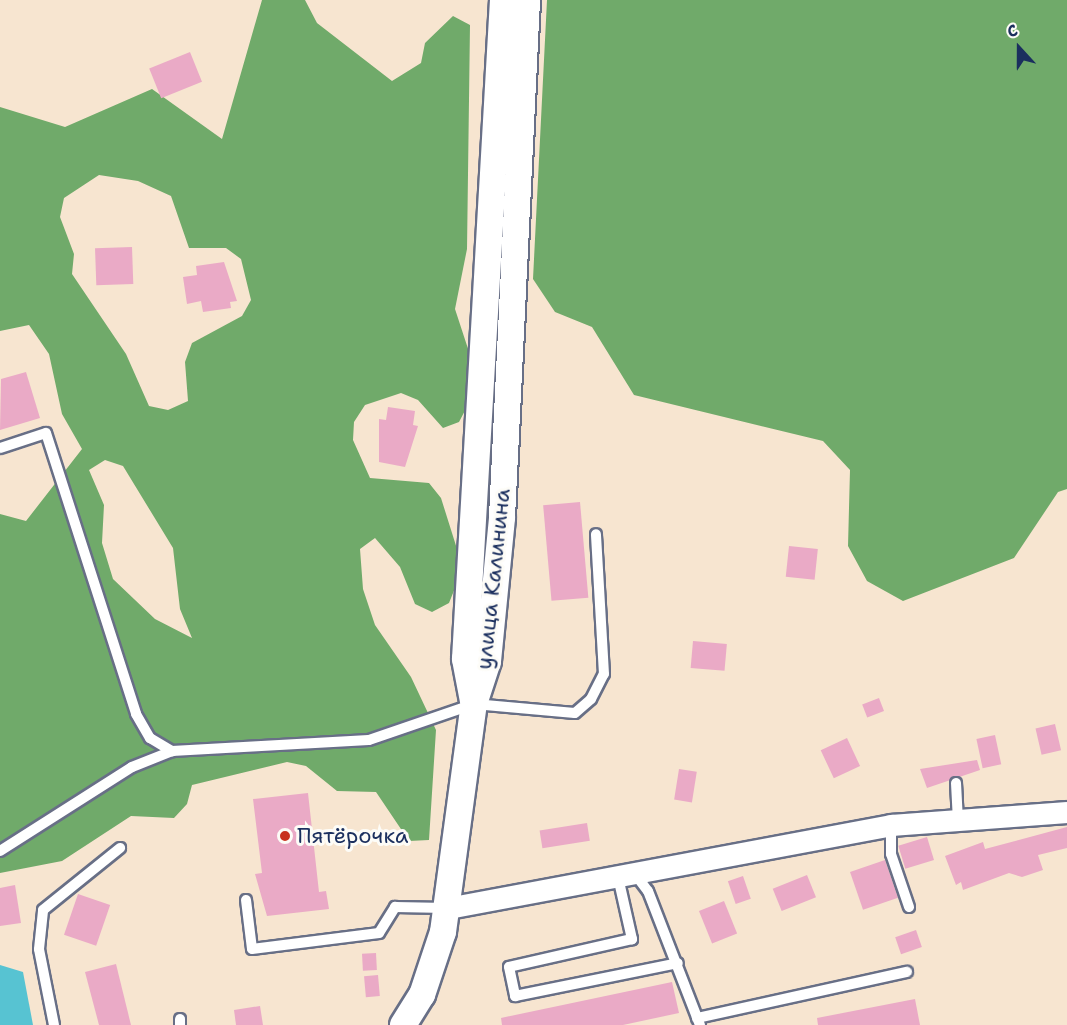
<!DOCTYPE html>
<html>
<head>
<meta charset="utf-8">
<style>
	body { margin:0 }
	#map { position:relative; width:1067px; height:1025px; overflow:hidden; background:#f7e5d0; font-family:"Shantell Sans",sans-serif }
	div>[style] { position:absolute }
	.forest>* { inset:0; background:#70aa6a }
	.water>* { inset:0; background:#57c3d2 }
	.building>* { inset:0; background:#eaaac6; transform-origin:0 0 }
	.roads { filter:drop-shadow(2px 0 #686f86) drop-shadow(-2px 0 #686f86) drop-shadow(0 2px #686f86) drop-shadow(0 -2px #686f86) }
	.service>* { height:10px; margin:-5px; padding:0 5px; transform-origin:5px; border-radius:5px; background:#fff }
	.minor>* { height:21px; margin:-10.5px; padding:0 10.5px; transform-origin:10.5px; border-radius:10.5px; background:#fff }
	.tertiary>* { height:26px; margin:-13px; padding:0 13px; transform-origin:13px; border-radius:13px; background:#fff }
	.dots>* { width:16px; height:16px; translate:-50% -50%; box-sizing:border-box; border:3px solid #fdfcf7; border-radius:50% }
	span { translate:-50% -50%; white-space:nowrap; text-align:center; line-height:1.15; -webkit-text-stroke:6px #fdfcf7; paint-order:stroke }
	.street-label { font-size:22px; color:#1b2f5e }
	.poi-label { font-size:22px; color:#1b2f5e }
	.left { translate:0 -50%; text-align:left }
	.north { position:absolute; left:989px; top:18px; width:60px; height:60px; -webkit-text-stroke:4px #fdfcf7; paint-order:stroke; rotate:339deg; font-size:16px; font-weight:700; line-height:24px; text-align:center; color:#1b2f5e }
	.north::after { content:''; display:block; margin:auto; width:21px; height:27px; background:#1b2f5e; clip-path:polygon(50% 0,100% 100%,50% 72%,0 100%) }
</style>
</head>
<body>
<div id="map">
	<div class="forest">
		<i style="clip-path:polygon(evenodd,262px 0,305px 0,317px 23px,392px 81px,421px 63px,425px 43px,453px 16px,470px 25px,467px 249px,455px 309px,473px 364px,469px 403px,459px 422px,443px 428px,418px 400px,401px 393px,365px 405px,354px 422px,353px 440px,370px 478px,429px 483px,441px 498px,463px 568px,449px 603px,432px 612px,415px 604px,400px 567px,375px 538px,360px 549px,363px 589px,375px 625px,411px 677px,436px 730px,429px 840px,409px 841px,376px 792px,337px 791px,306px 766px,287px 762px,192px 785px,187px 804px,174px 818px,131px 816px,62px 861px,0 873px,0 514px,26px 521px,82px 449px,62px 414px,49px 354px,29px 325px,0 331px,0 107px,65px 127px,152px 89px,222px 139px,262px 0,99px 175px,138px 181px,171px 196px,189px 248px,226px 248px,241px 259px,251px 300px,242px 316px,192px 343px,185px 362px,188px 401px,168px 410px,149px 406px,126px 354px,72px 274px,74px 254px,60px 217px,64px 198px,99px 175px,262px 0,105px 460px,123px 466px,173px 548px,180px 609px,192px 638px,155px 619px,113px 579px,102px 543px,104px 505px,89px 470px,105px 460px)"></i>
		<i style="clip-path:polygon(547px 0,1067px 0,1067px 489px,1058px 492px,1014px 558px,903px 601px,867px 581px,848px 546px,850px 470px,823px 441px,634px 395px,592px 327px,555px 312px,533px 279px)"></i>
	</div>
	<div class="water">
		<i style="clip-path:polygon(0 965px,23px 972px,33px 1025px,0 1025px)"></i>
	</div>
	<div class="building">
		<i style="left:190px;top:52px;width:32px;height:44px;rotate:68deg"></i>
		<i style="left:132px;top:247px;width:37px;height:37px;rotate:88deg"></i>
		<i style="clip-path:polygon(224px 262px,237px 301px,230px 302px,231px 308px,203px 312px,201px 301px,187px 304px,183px 277px,197px 275px,196px 266px)"></i>
		<i style="clip-path:polygon(26px 372px,40px 418px,0 430px,1px 379px)"></i>
		<i style="clip-path:polygon(388px 407px,415px 411px,413px 425px,418px 426px,405px 467px,379px 462px,379px 419px,386px 420px)"></i>
		<i style="left:580px;top:502px;width:96px;height:37px;rotate:85deg"></i>
		<i style="left:789px;top:546px;width:29px;height:31px;rotate:6deg"></i>
		<i style="left:693px;top:641px;width:34px;height:27px;rotate:5deg"></i>
		<i style="left:879px;top:698px;width:14px;height:18px;rotate:69deg"></i>
		<i style="left:1055px;top:724px;width:27px;height:20px;rotate:77deg"></i>
		<i style="left:995px;top:735px;width:30px;height:19px;rotate:78deg"></i>
		<i style="left:847px;top:738px;width:31px;height:29px;rotate:65deg"></i>
		<i style="clip-path:polygon(977px 760px,980px 770px,927px 788px,920px 769px)"></i>
		<i style="left:679px;top:769px;width:18px;height:31px;rotate:9deg"></i>
		<i style="clip-path:polygon(308px 793px,319px 892px,326px 891px,329px 909px,267px 916px,255px 874px,262px 873px,253px 799px)"></i>
		<i style="left:587px;top:823px;width:18px;height:48px;rotate:81deg"></i>
		<i style="clip-path:polygon(1067px 827px,1067px 848px,1038px 855px,1043px 870px,1022px 877px,1009px 873px,963px 890px,961px 882px,956px 885px,945px 856px,983px 842px,985px 849px)"></i>
		<i style="left:927px;top:837px;width:24px;height:30px;rotate:73deg"></i>
		<i style="left:885px;top:860px;width:40px;height:37px;rotate:71deg"></i>
		<i style="left:807px;top:875px;width:24px;height:37px;rotate:68deg"></i>
		<i style="left:743px;top:876px;width:24px;height:16px;rotate:71deg"></i>
		<i style="clip-path:polygon(15px 885px,21px 923px,0 926px,0 888px)"></i>
		<i style="left:78px;top:894px;width:34px;height:43px;rotate:19deg"></i>
		<i style="left:724px;top:901px;width:35px;height:27px;rotate:68deg"></i>
		<i style="left:916px;top:930px;width:18px;height:22px;rotate:71deg"></i>
		<i style="left:376px;top:953px;width:17px;height:14px;rotate:87deg"></i>
		<i style="clip-path:polygon(116px 964px,131px 1025px,99px 1025px,85px 972px)"></i>
		<i style="left:378px;top:975px;width:21px;height:14px;rotate:85deg"></i>
		<i style="clip-path:polygon(672px 982px,679px 1013px,623px 1025px,502px 1025px,501px 1018px)"></i>
		<i style="clip-path:polygon(915px 999px,920px 1025px,818px 1025px,817px 1018px)"></i>
		<i style="clip-path:polygon(260px 1006px,263px 1025px,236px 1025px,234px 1010px)"></i>
	</div>
	<div class="roads">
		<div class="service">
			<i style="left:0;top:448px;width:48px;rotate:-18.1deg"></i>
			<i style="left:46px;top:433px;width:295px;rotate:72.2deg"></i>
			<i style="left:136px;top:714px;width:28px;rotate:60deg"></i>
			<i style="left:150px;top:738px;width:26px;rotate:31deg"></i>
			<i style="left:172px;top:751px;width:197px;rotate:-3.2deg"></i>
			<i style="left:369px;top:740px;width:111px;rotate:-18.9deg"></i>
			<i style="left:474px;top:704px;width:101px;rotate:5.1deg"></i>
			<i style="left:575px;top:713px;width:21px;rotate:-41deg"></i>
			<i style="left:591px;top:699px;width:28px;rotate:-63deg"></i>
			<i style="left:604px;top:674px;width:140px;rotate:-93.3deg"></i>
			<i style="left:956px;top:783px;width:34px;rotate:87deg"></i>
			<i style="left:891px;top:825px;width:29px;rotate:90deg"></i>
			<i style="left:891px;top:854px;width:56px;rotate:71.2deg"></i>
			<i style="left:0;top:851px;width:156px;rotate:-32.5deg"></i>
			<i style="left:132px;top:767px;width:43px;rotate:-21.8deg"></i>
			<i style="left:635px;top:874px;width:21px;rotate:53deg"></i>
			<i style="left:648px;top:891px;width:144px;rotate:68.8deg"></i>
			<i style="left:618px;top:877px;width:64px;rotate:77.3deg"></i>
			<i style="left:632px;top:939px;width:126px;rotate:167.2deg"></i>
			<i style="left:509px;top:967px;width:30px;rotate:78deg"></i>
			<i style="left:515px;top:996px;width:166px;rotate:-11.4deg"></i>
			<i style="left:246px;top:900px;width:49px;rotate:83deg"></i>
			<i style="left:252px;top:949px;width:128px;rotate:-7.2deg"></i>
			<i style="left:379px;top:933px;width:31px;rotate:-58deg"></i>
			<i style="left:395px;top:907px;width:52px;rotate:1.1deg"></i>
			<i style="left:697px;top:1018px;width:215px;rotate:-12.4deg"></i>
			<i style="left:180px;top:1019px;width:6px;rotate:90deg"></i>
			<i style="left:54px;top:1025px;width:77px;rotate:-101.2deg"></i>
			<i style="left:39px;top:949px;width:39px;rotate:-84deg"></i>
			<i style="left:43px;top:910px;width:99px;rotate:-38.8deg"></i>
		</div>
		<div class="minor">
			<i style="left:448px;top:908px;width:451px;rotate:-10.6deg"></i>
			<i style="left:891px;top:825px;width:176px;rotate:-4.2deg"></i>
		</div>
		<div class="tertiary">
			<i style="left:473px;top:701px;width:43px;rotate:-100.8deg"></i>
			<i style="left:465px;top:659px;width:660px;rotate:-86.7deg"></i>
			<i style="left:403px;top:1025px;width:36px;rotate:-58deg"></i>
			<i style="left:422px;top:995px;width:66px;rotate:-71.6deg"></i>
			<i style="left:443px;top:932px;width:230px;rotate:-82.3deg"></i>
			<i style="left:474px;top:704px;width:45px;rotate:-72deg"></i>
			<i style="left:488px;top:661px;width:145px;rotate:-84.4deg"></i>
			<i style="left:502px;top:517px;width:518px;rotate:-87.23deg"></i>
		</div>
	</div>
	<div class="dots">
		<i style="left:285px;top:836px;background:#c8321e"></i>
	</div>
	<div class="street-label">
		<span style="left:493px;top:579px;rotate:-84deg">улица Калинина</span>
	</div>
	<div class="poi-label">
		<span class="left" style="left:297px;top:836px">Пятёрочка</span>
	</div>
	<div class="north">С</div>
</div>
</body>
</html>
